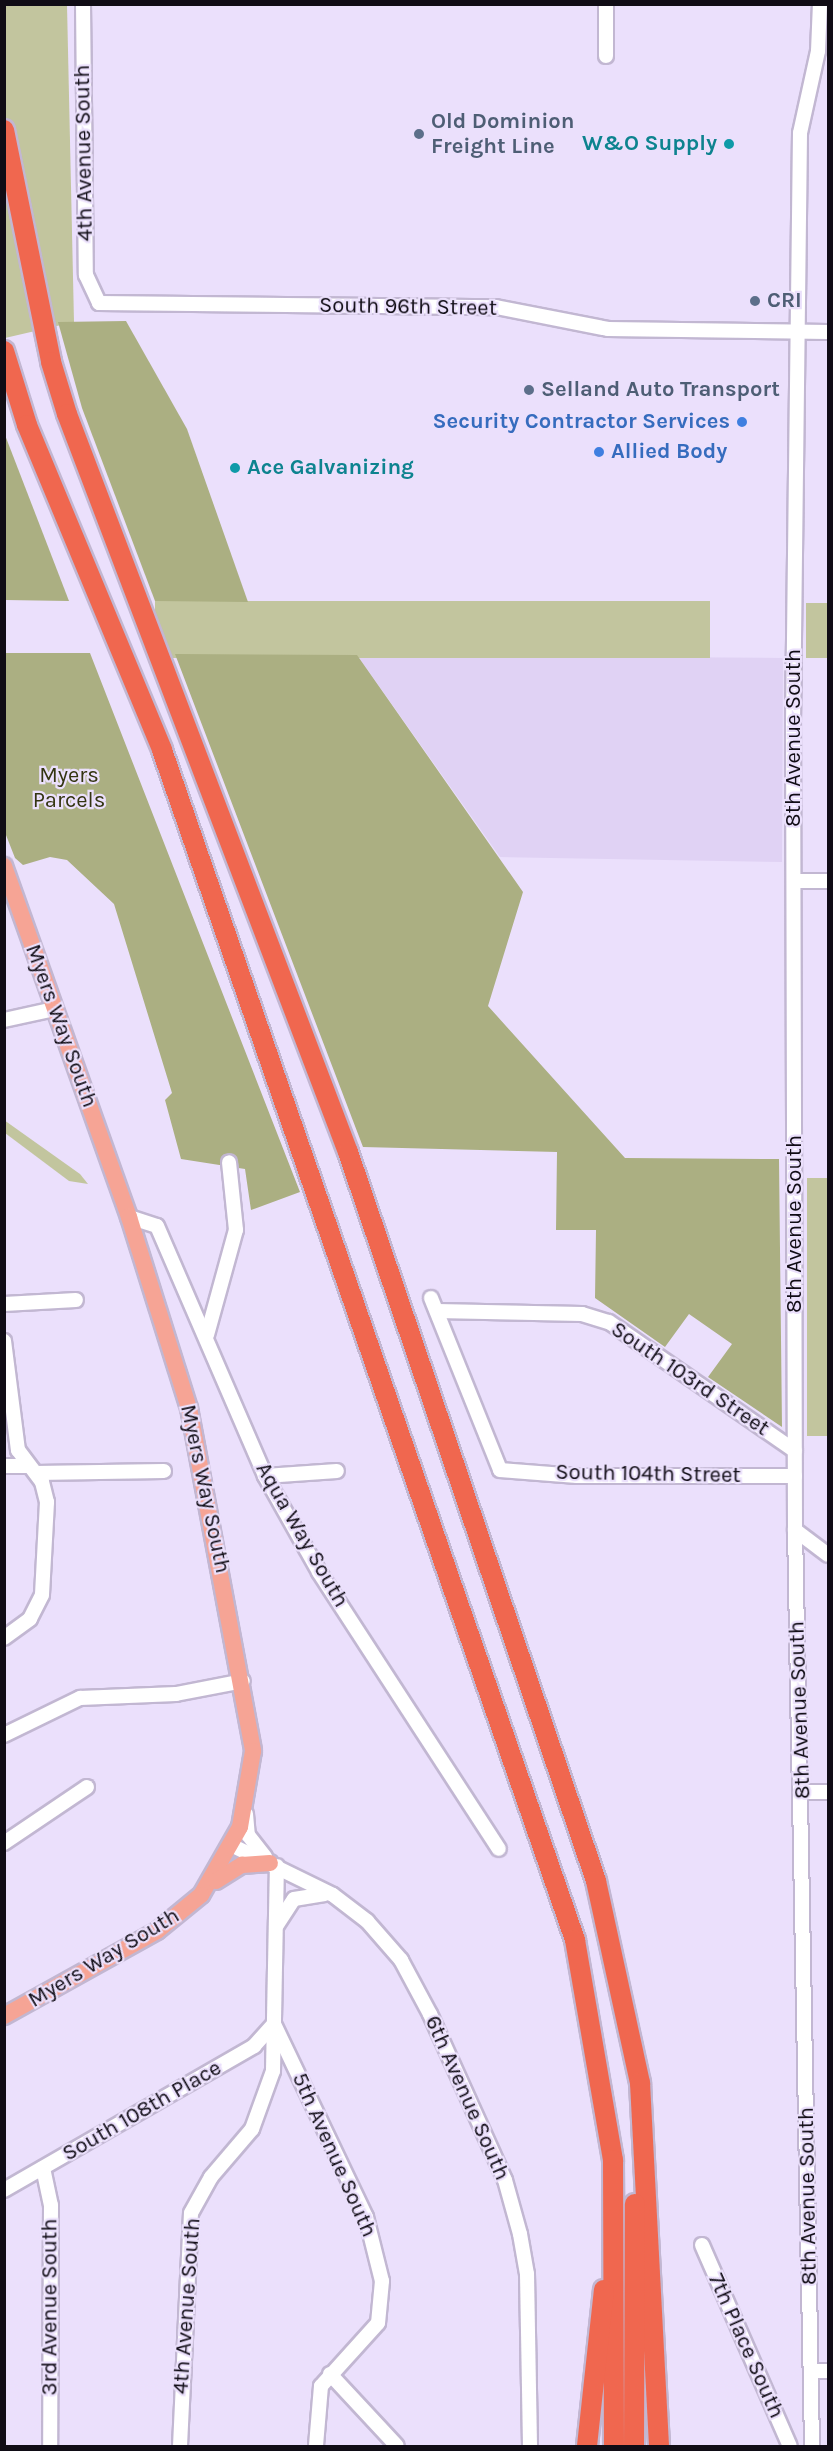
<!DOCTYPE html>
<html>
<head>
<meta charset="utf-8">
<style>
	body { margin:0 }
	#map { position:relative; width:833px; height:2451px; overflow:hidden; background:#ebe0fc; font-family:Karla,sans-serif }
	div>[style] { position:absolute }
	.built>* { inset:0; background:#e0d2f4 }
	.green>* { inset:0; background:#c2c59e; transform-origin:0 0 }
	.forest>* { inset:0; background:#abaf82 }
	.roads { filter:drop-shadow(2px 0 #c2b7d2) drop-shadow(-2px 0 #c2b7d2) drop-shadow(0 2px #c2b7d2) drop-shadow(0 -2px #c2b7d2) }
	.minor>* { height:14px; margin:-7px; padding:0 7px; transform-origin:7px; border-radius:7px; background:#fff }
	.major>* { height:16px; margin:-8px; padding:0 8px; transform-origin:8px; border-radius:8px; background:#f6a495 }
	.highway>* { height:20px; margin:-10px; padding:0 10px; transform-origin:10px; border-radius:10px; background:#f0674f }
	.dots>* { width:16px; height:16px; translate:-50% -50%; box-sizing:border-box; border:3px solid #ebe0fc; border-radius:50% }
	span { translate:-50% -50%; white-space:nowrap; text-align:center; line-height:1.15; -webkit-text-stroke:4.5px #ebe0fc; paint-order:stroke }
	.service-label { font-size:22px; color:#4e5e75; font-weight:700 }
	.left { translate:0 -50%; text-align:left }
	.culture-label { font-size:22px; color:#0d838f; font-weight:700 }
	.right { translate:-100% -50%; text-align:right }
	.street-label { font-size:22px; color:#100c15 }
	.shop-label { font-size:22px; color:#366cbe; font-weight:700 }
	.park-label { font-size:22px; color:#333410 }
	.frame { position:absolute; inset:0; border:6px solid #100c15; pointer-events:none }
</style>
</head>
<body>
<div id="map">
	<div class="built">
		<i style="clip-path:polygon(357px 655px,783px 658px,782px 862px,500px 857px)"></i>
	</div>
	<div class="green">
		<i style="clip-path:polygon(5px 5px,67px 5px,74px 322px,5px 338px)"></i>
		<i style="left:155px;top:601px;width:555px;height:57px"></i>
		<i style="left:806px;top:603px;width:22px;height:55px"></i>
		<i style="clip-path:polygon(4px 1120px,80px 1174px,88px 1184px,69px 1181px,5px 1133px)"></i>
		<i style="left:807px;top:1178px;width:21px;height:258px"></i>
	</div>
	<div class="forest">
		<i style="clip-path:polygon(126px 321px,187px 429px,248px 602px,155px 601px,82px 408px,58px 322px)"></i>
		<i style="clip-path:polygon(4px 435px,5px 435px,69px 601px,5px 600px)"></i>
		<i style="clip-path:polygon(4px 653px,90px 653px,300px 1192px,251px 1210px,245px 1169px,181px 1159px,165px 1100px,172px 1093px,114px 904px,67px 860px,50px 857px,23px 865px,15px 858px,4px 830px)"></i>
		<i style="clip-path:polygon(175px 654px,357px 655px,523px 892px,488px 1006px,625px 1158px,779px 1159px,782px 1427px,708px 1377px,732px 1344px,689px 1314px,665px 1347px,595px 1298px,596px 1230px,556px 1230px,557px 1152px,363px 1147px)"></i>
	</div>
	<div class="roads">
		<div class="minor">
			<i style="left:83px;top:4px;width:271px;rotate:89.4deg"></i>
			<i style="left:86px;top:275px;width:31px;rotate:65deg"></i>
			<i style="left:99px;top:303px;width:397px;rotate:0.6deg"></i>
			<i style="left:496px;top:307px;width:114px;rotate:11.1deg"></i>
			<i style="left:608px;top:329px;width:220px;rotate:0.8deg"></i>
			<i style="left:606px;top:4px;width:52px;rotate:90deg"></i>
			<i style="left:794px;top:881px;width:34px"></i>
			<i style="left:4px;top:1020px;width:51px;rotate:-12.4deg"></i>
			<i style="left:129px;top:1217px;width:29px;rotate:18deg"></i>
			<i style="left:157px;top:1226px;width:272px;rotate:66.6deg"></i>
			<i style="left:265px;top:1476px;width:110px;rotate:60.6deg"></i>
			<i style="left:319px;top:1572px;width:330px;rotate:57deg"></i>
			<i style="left:431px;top:1298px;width:185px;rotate:68.1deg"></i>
			<i style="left:500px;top:1470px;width:77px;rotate:4.5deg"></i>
			<i style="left:577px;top:1476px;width:218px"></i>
			<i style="left:4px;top:1304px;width:72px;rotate:-3.2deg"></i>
			<i style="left:437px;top:1311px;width:145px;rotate:1.2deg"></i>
			<i style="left:582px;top:1314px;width:28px;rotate:17deg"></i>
			<i style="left:609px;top:1322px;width:226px;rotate:34.7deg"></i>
			<i style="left:207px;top:1335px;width:109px;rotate:-74.6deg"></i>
			<i style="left:236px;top:1230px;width:68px;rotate:-95.9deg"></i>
			<i style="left:4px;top:1341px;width:110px;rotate:82.7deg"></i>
			<i style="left:18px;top:1450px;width:40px;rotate:53deg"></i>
			<i style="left:42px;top:1482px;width:21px;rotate:76deg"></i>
			<i style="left:47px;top:1502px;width:93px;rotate:93.1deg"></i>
			<i style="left:42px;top:1595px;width:27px;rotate:117deg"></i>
			<i style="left:30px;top:1619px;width:32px;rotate:144deg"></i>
			<i style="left:4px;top:1466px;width:23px"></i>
			<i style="left:36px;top:1473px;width:128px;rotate:-0.9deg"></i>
			<i style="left:265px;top:1476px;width:72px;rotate:-4deg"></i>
			<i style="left:795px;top:1530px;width:41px;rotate:37.1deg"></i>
			<i style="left:4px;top:1735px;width:85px;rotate:-26deg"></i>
			<i style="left:80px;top:1698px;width:96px;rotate:-2.4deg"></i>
			<i style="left:176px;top:1694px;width:68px;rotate:-11deg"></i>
			<i style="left:802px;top:1792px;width:26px"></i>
			<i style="left:246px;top:1814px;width:21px;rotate:85deg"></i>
			<i style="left:248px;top:1835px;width:28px;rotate:52deg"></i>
			<i style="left:4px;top:1843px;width:100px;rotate:-34deg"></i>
			<i style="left:233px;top:1846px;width:111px;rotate:26.1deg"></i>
			<i style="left:333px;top:1895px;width:43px;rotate:37.4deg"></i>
			<i style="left:367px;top:1921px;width:52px;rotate:48.9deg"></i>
			<i style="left:401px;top:1960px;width:61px;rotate:61.8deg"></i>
			<i style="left:430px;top:2014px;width:182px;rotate:65.7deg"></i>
			<i style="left:505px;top:2180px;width:56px;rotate:74.5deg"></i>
			<i style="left:520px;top:2234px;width:41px;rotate:80.1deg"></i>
			<i style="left:527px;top:2274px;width:172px;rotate:89deg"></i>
			<i style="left:277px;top:1925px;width:31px;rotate:-57deg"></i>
			<i style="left:294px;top:1899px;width:31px;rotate:-9deg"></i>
			<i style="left:43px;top:2168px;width:38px;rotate:78deg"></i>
			<i style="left:51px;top:2205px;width:241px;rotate:90.2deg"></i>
			<i style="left:4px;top:2190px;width:289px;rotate:-29.9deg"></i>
			<i style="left:254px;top:2046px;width:30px;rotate:-48deg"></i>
			<i style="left:274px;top:2024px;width:214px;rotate:64.5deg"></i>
			<i style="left:366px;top:2217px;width:66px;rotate:76deg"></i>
			<i style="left:382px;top:2281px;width:42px;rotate:95.4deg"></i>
			<i style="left:378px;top:2323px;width:85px;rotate:132.1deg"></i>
			<i style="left:321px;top:2386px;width:60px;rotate:94.8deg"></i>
			<i style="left:702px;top:2245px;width:219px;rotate:66.4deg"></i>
			<i style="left:811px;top:2371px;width:17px"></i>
			<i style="left:330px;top:2374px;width:98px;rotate:47.1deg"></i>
			<i style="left:180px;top:2446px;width:233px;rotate:-87.3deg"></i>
			<i style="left:191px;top:2213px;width:41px;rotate:-60.9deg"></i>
			<i style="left:211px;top:2177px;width:63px;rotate:-49.5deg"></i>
			<i style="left:252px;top:2129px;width:62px;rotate:-70.1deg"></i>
			<i style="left:273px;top:2071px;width:205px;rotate:-88.9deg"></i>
			<i style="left:812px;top:2446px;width:916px;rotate:-91.06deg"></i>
			<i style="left:795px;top:1530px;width:807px;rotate:-90.14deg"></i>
			<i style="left:793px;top:723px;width:590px;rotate:-89.32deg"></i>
			<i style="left:800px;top:133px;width:84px;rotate:-77.6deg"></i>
			<i style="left:818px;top:51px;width:47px;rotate:-87.6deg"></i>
		</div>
		<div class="major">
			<i style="left:4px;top:866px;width:373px;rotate:70.4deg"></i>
			<i style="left:129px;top:1217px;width:200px;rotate:72.6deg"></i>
			<i style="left:189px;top:1408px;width:349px;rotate:79.4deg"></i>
			<i style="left:253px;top:1751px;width:77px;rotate:99.7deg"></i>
			<i style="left:240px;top:1827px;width:78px;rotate:119.8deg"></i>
			<i style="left:201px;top:1895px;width:57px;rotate:140.7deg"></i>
			<i style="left:157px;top:1931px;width:175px;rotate:150.9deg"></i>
			<i style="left:216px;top:1881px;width:31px;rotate:-32deg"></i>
			<i style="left:242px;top:1865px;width:28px;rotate:-4deg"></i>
		</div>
		<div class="highway">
			<i style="left:4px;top:130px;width:237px;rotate:78.5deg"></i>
			<i style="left:51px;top:362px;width:54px;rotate:72.9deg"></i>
			<i style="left:67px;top:414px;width:790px;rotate:69.16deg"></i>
			<i style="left:348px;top:1152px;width:770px;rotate:71.21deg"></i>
			<i style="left:596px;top:1881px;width:207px;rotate:77.7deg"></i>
			<i style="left:640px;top:2083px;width:363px;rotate:87deg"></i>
			<i style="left:4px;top:351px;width:77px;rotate:72.7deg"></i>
			<i style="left:27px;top:425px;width:352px;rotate:67.4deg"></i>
			<i style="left:162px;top:750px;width:1260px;rotate:70.86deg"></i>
			<i style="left:575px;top:1940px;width:223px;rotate:80.2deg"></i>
			<i style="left:613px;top:2160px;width:286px;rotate:89.8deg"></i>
			<i style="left:587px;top:2446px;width:157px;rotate:-83.8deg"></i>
			<i style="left:634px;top:2446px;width:242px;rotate:-89.8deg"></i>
		</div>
	</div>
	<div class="dots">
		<i style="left:419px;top:134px;background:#5c6f8a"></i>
		<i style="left:729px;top:144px;background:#0f9aa8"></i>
		<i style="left:755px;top:301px;background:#5c6f8a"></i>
		<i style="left:529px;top:390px;background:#5c6f8a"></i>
		<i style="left:742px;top:422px;background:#3f7fe0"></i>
		<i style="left:599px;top:452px;background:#3f7fe0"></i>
		<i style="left:235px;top:468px;background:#0f9aa8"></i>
	</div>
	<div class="service-label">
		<span class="left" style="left:431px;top:134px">Old Dominion<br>Freight Line</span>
		<span class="left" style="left:767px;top:301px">CRI</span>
		<span class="left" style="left:541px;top:390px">Selland Auto Transport</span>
	</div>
	<div class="culture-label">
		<span class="right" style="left:717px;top:144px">W&amp;O Supply</span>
		<span class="left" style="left:247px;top:468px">Ace Galvanizing</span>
	</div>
	<div class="street-label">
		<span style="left:84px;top:153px;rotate:-91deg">4th Avenue South</span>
		<span style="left:408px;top:307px;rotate:1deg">South 96th Street</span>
		<span style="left:794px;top:738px;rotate:-90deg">8th Avenue South</span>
		<span style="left:61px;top:1026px;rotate:70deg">Myers Way South</span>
		<span style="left:795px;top:1224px;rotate:-90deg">8th Avenue South</span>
		<span style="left:690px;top:1379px;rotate:34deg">South 103rd Street</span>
		<span style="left:648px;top:1474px;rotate:1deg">South 104th Street</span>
		<span style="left:205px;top:1489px;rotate:78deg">Myers Way South</span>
		<span style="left:302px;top:1535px;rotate:60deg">Aqua Way South</span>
		<span style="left:800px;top:1710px;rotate:-92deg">8th Avenue South</span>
		<span style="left:104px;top:1958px;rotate:-31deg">Myers Way South</span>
		<span style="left:467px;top:2098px;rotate:66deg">6th Avenue South</span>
		<span style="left:142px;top:2111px;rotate:-30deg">South 108th Place</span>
		<span style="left:334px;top:2155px;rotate:66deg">5th Avenue South</span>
		<span style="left:808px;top:2196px;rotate:-91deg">8th Avenue South</span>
		<span style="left:187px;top:2306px;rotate:-86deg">4th Avenue South</span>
		<span style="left:50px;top:2307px;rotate:-90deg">3rd Avenue South</span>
		<span style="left:746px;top:2346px;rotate:66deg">7th Place South</span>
	</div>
	<div class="shop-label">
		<span class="right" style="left:730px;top:422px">Security Contractor Services</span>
		<span class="left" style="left:611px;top:452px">Allied Body</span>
	</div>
	<div class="park-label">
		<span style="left:69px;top:788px">Myers<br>Parcels</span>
	</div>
	<div class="frame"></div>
</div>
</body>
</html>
